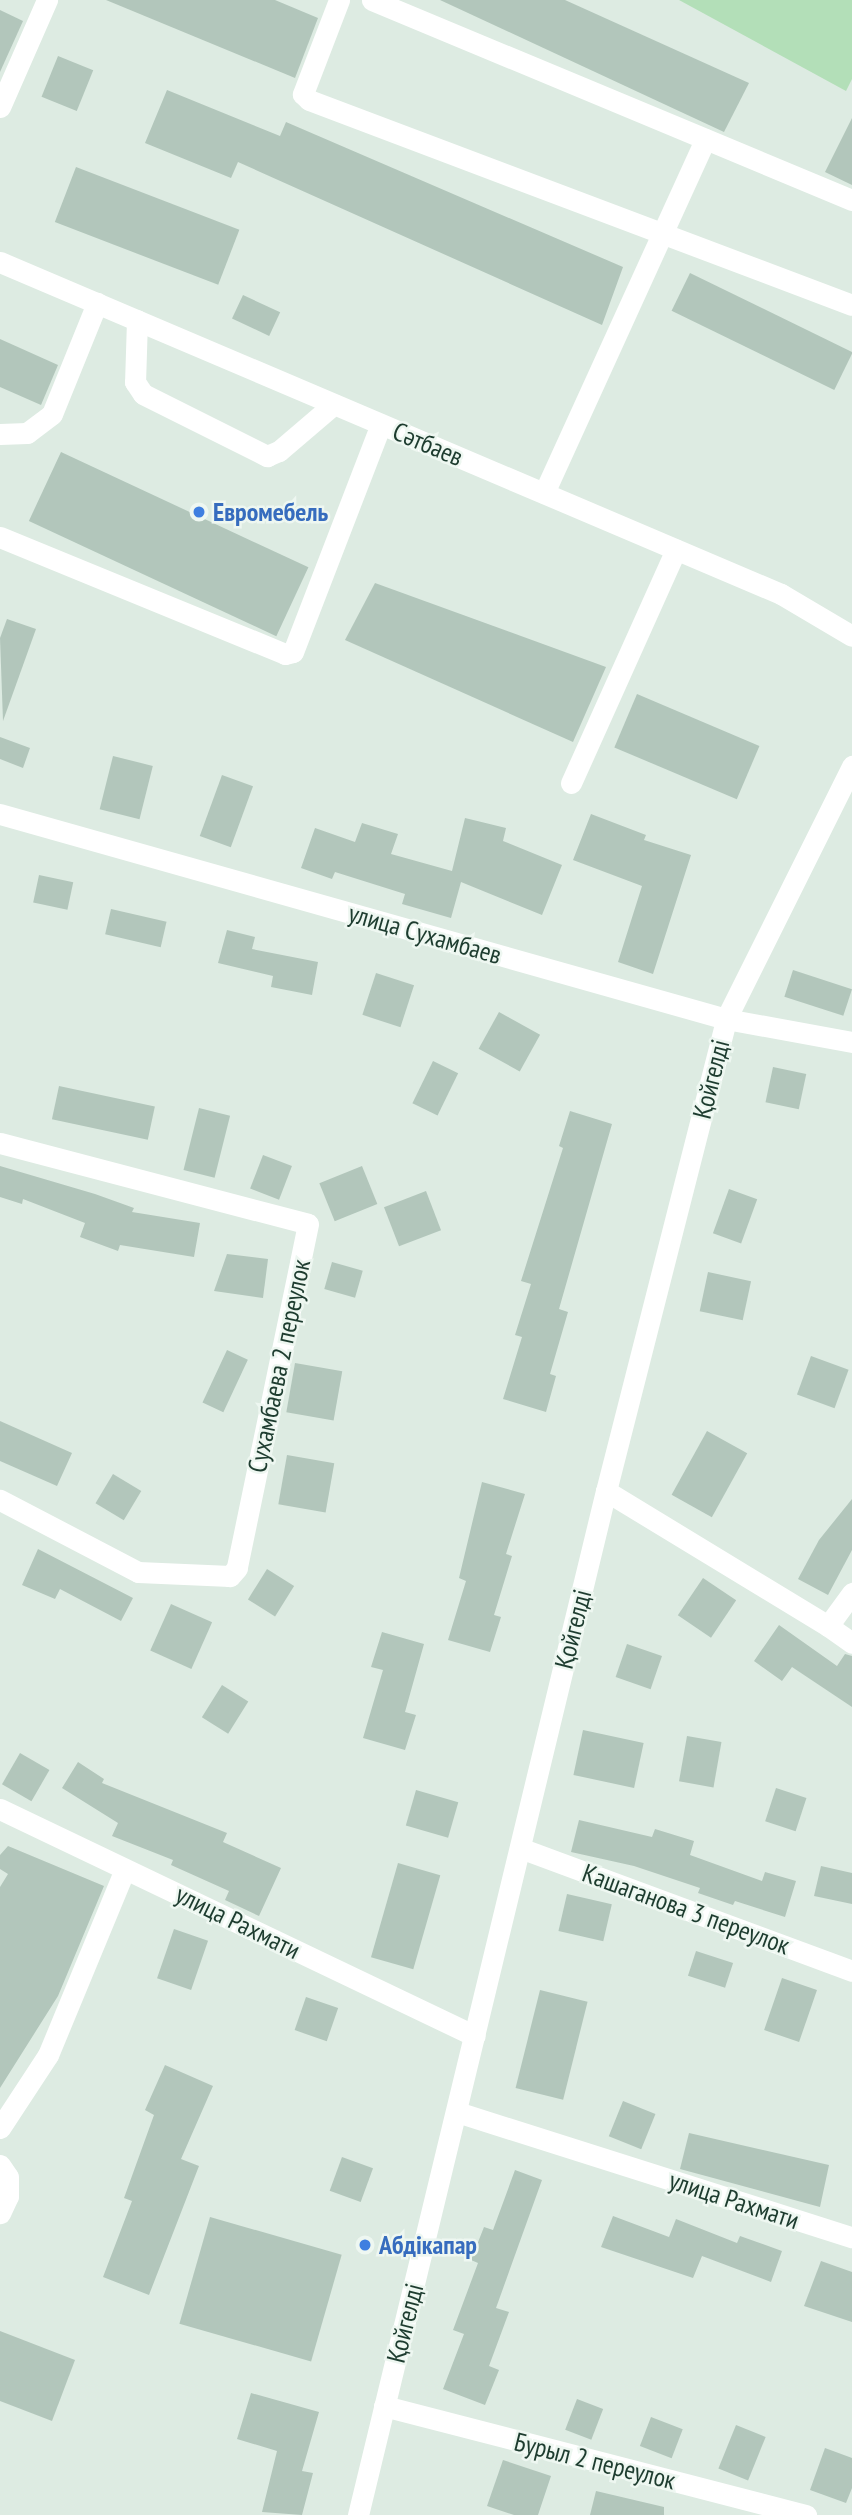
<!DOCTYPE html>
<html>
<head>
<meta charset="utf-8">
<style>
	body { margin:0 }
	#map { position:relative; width:852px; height:2515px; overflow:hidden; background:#ddebe2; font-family:"PT Sans Narrow",sans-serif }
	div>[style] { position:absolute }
	.green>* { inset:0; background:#b3dfb8 }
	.building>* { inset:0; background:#b2c6bb; transform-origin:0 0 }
	.minor>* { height:21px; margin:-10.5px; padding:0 10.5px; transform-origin:10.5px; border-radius:10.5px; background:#fff }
	.dots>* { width:19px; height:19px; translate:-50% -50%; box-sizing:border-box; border:4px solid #eef7f1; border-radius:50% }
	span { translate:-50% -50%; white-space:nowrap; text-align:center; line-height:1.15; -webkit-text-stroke:5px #eef7f1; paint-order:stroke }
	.street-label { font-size:26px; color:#1d3c2f }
	.shop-label { font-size:26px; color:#366cbe; font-weight:700 }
	.left { translate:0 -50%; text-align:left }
</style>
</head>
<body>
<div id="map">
	<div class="green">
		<i style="clip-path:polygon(679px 0,852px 0,852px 79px,846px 91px)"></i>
	</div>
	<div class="building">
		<i style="clip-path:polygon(106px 0,275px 0,318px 18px,295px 78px)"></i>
		<i style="clip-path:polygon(440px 0,565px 0,749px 83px,724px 132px)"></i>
		<i style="clip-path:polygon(0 10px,23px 21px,0 72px)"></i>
		<i style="left:58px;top:56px;width:38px;height:44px;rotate:22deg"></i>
		<i style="clip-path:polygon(167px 90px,280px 136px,286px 122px,623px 267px,602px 325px,238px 162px,231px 178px,145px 143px)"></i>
		<i style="clip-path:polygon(852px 118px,852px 185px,825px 172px)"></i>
		<i style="left:76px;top:167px;width:175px;height:59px;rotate:21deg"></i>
		<i style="left:690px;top:273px;width:181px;height:42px;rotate:26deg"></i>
		<i style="left:243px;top:295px;width:41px;height:26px;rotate:25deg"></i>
		<i style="clip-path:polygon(0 339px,58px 365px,41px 405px,0 387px)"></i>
		<i style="left:61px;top:452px;width:273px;height:76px;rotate:25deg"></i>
		<i style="clip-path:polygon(375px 583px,606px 667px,573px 742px,345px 640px)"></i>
		<i style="clip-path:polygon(7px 619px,36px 629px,3px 721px,0 638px)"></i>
		<i style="left:637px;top:694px;width:133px;height:58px;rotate:23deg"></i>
		<i style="clip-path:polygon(0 737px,30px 748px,23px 768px,0 759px)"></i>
		<i style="left:113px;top:756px;width:41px;height:55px;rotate:14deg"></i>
		<i style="left:222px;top:775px;width:33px;height:65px;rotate:20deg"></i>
		<i style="clip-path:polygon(591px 814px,646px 835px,644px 840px,691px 855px,653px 974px,618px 962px,642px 886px,573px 860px)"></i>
		<i style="clip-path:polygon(465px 818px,506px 828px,503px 841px,562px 865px,542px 915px,461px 882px,451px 918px,402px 904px,405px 894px,335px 872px,332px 879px,301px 868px,315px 828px,355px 842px,362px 823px,398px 834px,391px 854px,452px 871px)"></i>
		<i style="left:39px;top:875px;width:35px;height:28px;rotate:12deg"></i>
		<i style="left:111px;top:909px;width:57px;height:26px;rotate:13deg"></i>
		<i style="clip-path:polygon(227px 930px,255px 937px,252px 949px,318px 962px,312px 995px,271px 987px,273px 976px,218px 963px)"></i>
		<i style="left:793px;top:970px;width:62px;height:28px;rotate:18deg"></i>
		<i style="left:376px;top:973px;width:40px;height:44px;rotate:18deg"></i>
		<i style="left:499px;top:1012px;width:47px;height:42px;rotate:29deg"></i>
		<i style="left:433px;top:1061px;width:28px;height:47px;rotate:26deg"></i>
		<i style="left:773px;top:1067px;width:34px;height:36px;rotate:12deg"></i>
		<i style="left:59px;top:1086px;width:98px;height:34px;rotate:12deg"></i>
		<i style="left:199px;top:1108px;width:32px;height:64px;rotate:14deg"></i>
		<i style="clip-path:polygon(570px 1111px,612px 1124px,559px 1309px,568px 1312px,550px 1374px,556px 1376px,546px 1412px,503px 1399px,522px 1337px,515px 1335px,531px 1284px,521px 1281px,563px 1148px,559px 1146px)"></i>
		<i style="left:263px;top:1155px;width:31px;height:36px;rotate:21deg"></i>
		<i style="clip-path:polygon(0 1166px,95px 1194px,134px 1208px,132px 1212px,200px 1223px,194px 1257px,120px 1245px,118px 1251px,80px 1237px,85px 1223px,23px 1199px,22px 1204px,0 1197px)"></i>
		<i style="left:362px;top:1166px;width:41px;height:46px;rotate:68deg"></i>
		<i style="left:729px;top:1189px;width:30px;height:47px;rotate:20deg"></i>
		<i style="left:426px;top:1191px;width:42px;height:45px;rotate:69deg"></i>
		<i style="clip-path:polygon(227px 1254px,268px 1259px,263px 1298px,214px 1291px)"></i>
		<i style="left:332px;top:1262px;width:32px;height:28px;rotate:16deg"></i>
		<i style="left:708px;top:1272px;width:44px;height:40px;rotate:12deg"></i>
		<i style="left:227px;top:1350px;width:23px;height:58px;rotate:25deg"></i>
		<i style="left:811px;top:1356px;width:40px;height:41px;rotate:20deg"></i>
		<i style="left:295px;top:1363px;width:48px;height:50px;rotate:10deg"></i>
		<i style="clip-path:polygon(0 1421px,72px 1453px,57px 1486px,0 1461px)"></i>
		<i style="left:707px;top:1431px;width:46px;height:73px;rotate:29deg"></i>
		<i style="left:287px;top:1455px;width:48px;height:50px;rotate:10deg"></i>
		<i style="left:113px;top:1474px;width:33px;height:34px;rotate:31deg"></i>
		<i style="clip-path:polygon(482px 1482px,525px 1494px,506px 1554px,512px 1556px,494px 1615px,501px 1617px,490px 1652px,448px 1640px,466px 1581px,459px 1578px)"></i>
		<i style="clip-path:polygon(852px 1499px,852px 1550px,828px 1595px,798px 1579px,819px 1540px)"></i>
		<i style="clip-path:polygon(38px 1549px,133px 1598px,121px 1621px,60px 1589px,55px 1599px,22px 1585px)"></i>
		<i style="left:267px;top:1569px;width:32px;height:36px;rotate:32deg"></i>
		<i style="left:703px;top:1578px;width:40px;height:45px;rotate:34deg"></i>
		<i style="left:171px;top:1604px;width:45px;height:51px;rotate:24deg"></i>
		<i style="clip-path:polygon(779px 1625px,837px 1666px,845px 1654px,852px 1656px,852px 1707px,792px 1667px,782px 1681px,754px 1661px)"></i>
		<i style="clip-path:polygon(382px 1632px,424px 1644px,405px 1712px,416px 1715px,405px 1750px,363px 1738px,383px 1670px,371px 1667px)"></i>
		<i style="left:627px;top:1644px;width:37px;height:35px;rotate:19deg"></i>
		<i style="left:222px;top:1685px;width:31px;height:38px;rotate:32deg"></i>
		<i style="left:583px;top:1730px;width:62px;height:46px;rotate:12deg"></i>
		<i style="left:687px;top:1736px;width:35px;height:46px;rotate:10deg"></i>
		<i style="left:20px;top:1753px;width:34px;height:36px;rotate:30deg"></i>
		<i style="clip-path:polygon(78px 1762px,104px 1779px,102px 1783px,227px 1833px,223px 1842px,281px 1868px,259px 1916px,225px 1900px,229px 1891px,171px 1865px,173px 1860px,112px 1836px,118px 1823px,62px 1788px)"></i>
		<i style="left:776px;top:1788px;width:32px;height:35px;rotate:18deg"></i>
		<i style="left:416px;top:1790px;width:44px;height:37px;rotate:16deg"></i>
		<i style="clip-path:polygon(579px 1820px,652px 1837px,655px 1829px,694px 1841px,690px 1855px,762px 1881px,765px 1872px,796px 1881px,785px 1917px,735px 1901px,733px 1905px,698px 1893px,700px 1888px,634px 1866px,571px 1852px)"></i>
		<i style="clip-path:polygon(8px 1846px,104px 1886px,58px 1996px,0 2088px,0 1887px,8px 1874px,0 1869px,0 1855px)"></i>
		<i style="left:398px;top:1863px;width:44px;height:98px;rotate:16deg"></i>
		<i style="clip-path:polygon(821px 1866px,852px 1873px,852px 1904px,814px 1896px)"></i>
		<i style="left:567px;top:1894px;width:46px;height:38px;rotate:13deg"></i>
		<i style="left:174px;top:1929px;width:36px;height:52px;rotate:19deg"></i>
		<i style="left:696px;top:1951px;width:39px;height:26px;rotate:18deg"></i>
		<i style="left:782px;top:1978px;width:37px;height:55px;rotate:19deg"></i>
		<i style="left:540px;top:1990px;width:49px;height:101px;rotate:14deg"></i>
		<i style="left:306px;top:1997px;width:34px;height:35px;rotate:19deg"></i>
		<i style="clip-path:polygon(165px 2065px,213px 2086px,181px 2159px,199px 2166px,149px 2295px,103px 2277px,132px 2201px,124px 2198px,154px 2115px,145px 2110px)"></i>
		<i style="left:623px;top:2101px;width:35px;height:38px;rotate:22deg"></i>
		<i style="clip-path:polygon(689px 2133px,829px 2165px,820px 2207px,680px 2169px)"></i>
		<i style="left:342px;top:2157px;width:33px;height:36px;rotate:20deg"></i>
		<i style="clip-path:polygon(515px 2170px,542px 2180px,496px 2308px,509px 2312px,489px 2366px,499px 2370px,485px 2405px,443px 2389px,464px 2334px,453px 2330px,478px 2263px,471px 2260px,484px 2227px,493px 2230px)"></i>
		<i style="clip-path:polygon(613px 2216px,669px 2237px,676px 2219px,737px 2243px,740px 2236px,782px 2251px,771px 2282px,702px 2256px,693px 2278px,601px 2247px)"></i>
		<i style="left:210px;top:2217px;width:137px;height:111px;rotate:16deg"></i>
		<i style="clip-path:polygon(821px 2261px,852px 2272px,852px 2322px,804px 2306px)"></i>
		<i style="clip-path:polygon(0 2331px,75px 2360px,52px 2421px,0 2401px)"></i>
		<i style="clip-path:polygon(251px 2393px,319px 2412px,302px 2471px,313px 2473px,302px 2515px,262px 2512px,277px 2451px,237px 2439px)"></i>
		<i style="left:577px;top:2399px;width:28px;height:33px;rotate:21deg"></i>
		<i style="left:651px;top:2417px;width:34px;height:31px;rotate:21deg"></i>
		<i style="left:736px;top:2425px;width:32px;height:47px;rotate:22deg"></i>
		<i style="clip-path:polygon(825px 2448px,852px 2458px,852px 2488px,846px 2503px,810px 2490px)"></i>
		<i style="clip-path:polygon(503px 2460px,551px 2476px,538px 2515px,514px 2515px,487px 2506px)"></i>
		<i style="clip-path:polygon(596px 2491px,664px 2507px,664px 2515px,590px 2515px)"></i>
	</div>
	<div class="minor">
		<i style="left:339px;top:0;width:101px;rotate:111deg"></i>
		<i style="left:303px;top:94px;width:8px;rotate:45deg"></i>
		<i style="left:309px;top:100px;width:580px;rotate:20.68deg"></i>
		<i style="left:372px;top:0;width:520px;rotate:22.62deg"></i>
		<i style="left:0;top:107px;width:117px;rotate:-66.3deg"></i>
		<i style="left:0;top:262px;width:849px;rotate:23.03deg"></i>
		<i style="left:781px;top:594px;width:82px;rotate:30.6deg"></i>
		<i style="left:137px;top:320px;width:62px;rotate:91.8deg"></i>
		<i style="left:135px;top:382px;width:14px;rotate:56deg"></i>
		<i style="left:143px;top:394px;width:139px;rotate:26.6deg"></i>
		<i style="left:267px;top:456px;width:13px;rotate:-23deg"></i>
		<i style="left:279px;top:451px;width:72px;rotate:-40.5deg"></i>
		<i style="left:0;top:434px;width:27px;rotate:-2deg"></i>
		<i style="left:27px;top:433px;width:31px;rotate:-37deg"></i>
		<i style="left:52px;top:414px;width:120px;rotate:-67.9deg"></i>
		<i style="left:544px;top:493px;width:389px;rotate:-65.5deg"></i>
		<i style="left:0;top:537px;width:308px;rotate:22.3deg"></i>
		<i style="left:285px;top:654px;width:8px;rotate:-14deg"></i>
		<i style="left:293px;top:652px;width:244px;rotate:-68.9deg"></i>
		<i style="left:571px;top:783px;width:256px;rotate:-65.8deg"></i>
		<i style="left:0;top:814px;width:754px;rotate:15.77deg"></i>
		<i style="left:726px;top:1019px;width:128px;rotate:10.3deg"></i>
		<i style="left:0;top:1143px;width:318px;rotate:14.7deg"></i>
		<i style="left:308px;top:1224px;width:351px;rotate:101.7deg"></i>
		<i style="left:237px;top:1568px;width:11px;rotate:131deg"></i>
		<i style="left:230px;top:1576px;width:92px;rotate:-177.5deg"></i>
		<i style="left:138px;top:1572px;width:156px;rotate:-152.4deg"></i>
		<i style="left:606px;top:1491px;width:260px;rotate:31.3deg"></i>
		<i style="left:828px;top:1626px;width:41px;rotate:-54deg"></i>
		<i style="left:828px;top:1626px;width:29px;rotate:35deg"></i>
		<i style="left:0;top:1809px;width:526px;rotate:25.54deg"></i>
		<i style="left:520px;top:1848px;width:354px;rotate:20.3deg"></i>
		<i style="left:457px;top:2112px;width:414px;rotate:17.6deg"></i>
		<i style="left:0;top:2128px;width:87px;rotate:-56.7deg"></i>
		<i style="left:48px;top:2055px;width:201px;rotate:-67.5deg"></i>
		<i style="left:0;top:2165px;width:14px;rotate:56deg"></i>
		<i style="left:8px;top:2177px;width:19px;rotate:90deg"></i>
		<i style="left:8px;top:2196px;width:19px;rotate:115deg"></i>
		<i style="left:384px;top:2406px;width:436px;rotate:14.5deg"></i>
		<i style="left:358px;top:2515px;width:1054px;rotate:-76.39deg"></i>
		<i style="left:606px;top:1491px;width:487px;rotate:-75.7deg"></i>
		<i style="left:726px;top:1019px;width:283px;rotate:-63.5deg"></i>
	</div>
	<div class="dots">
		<i style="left:199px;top:512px;background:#3f7fe0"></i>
		<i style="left:365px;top:2245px;background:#3f7fe0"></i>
	</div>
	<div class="street-label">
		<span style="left:428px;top:444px;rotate:23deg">Сәтбаев</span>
		<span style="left:425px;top:934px;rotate:16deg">улица Сухамбаев</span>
		<span style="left:711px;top:1079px;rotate:-76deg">Қойгелді</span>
		<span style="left:279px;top:1366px;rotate:-78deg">Сухамбаева 2 переулок</span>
		<span style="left:573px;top:1629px;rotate:-76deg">Қойгелді</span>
		<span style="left:686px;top:1909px;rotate:20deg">Кашаганова 3 переулок</span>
		<span style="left:238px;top:1922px;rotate:26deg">улица Рахмати</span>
		<span style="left:734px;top:2200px;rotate:18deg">улица Рахмати</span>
		<span style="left:405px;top:2323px;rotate:-76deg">Қойгелді</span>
		<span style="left:595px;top:2461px;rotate:14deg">Бурыл 2 переулок</span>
	</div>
	<div class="shop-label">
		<span class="left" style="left:213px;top:512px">Евромебель</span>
		<span class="left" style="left:379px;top:2245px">Абдiкапар</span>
	</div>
</div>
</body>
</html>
